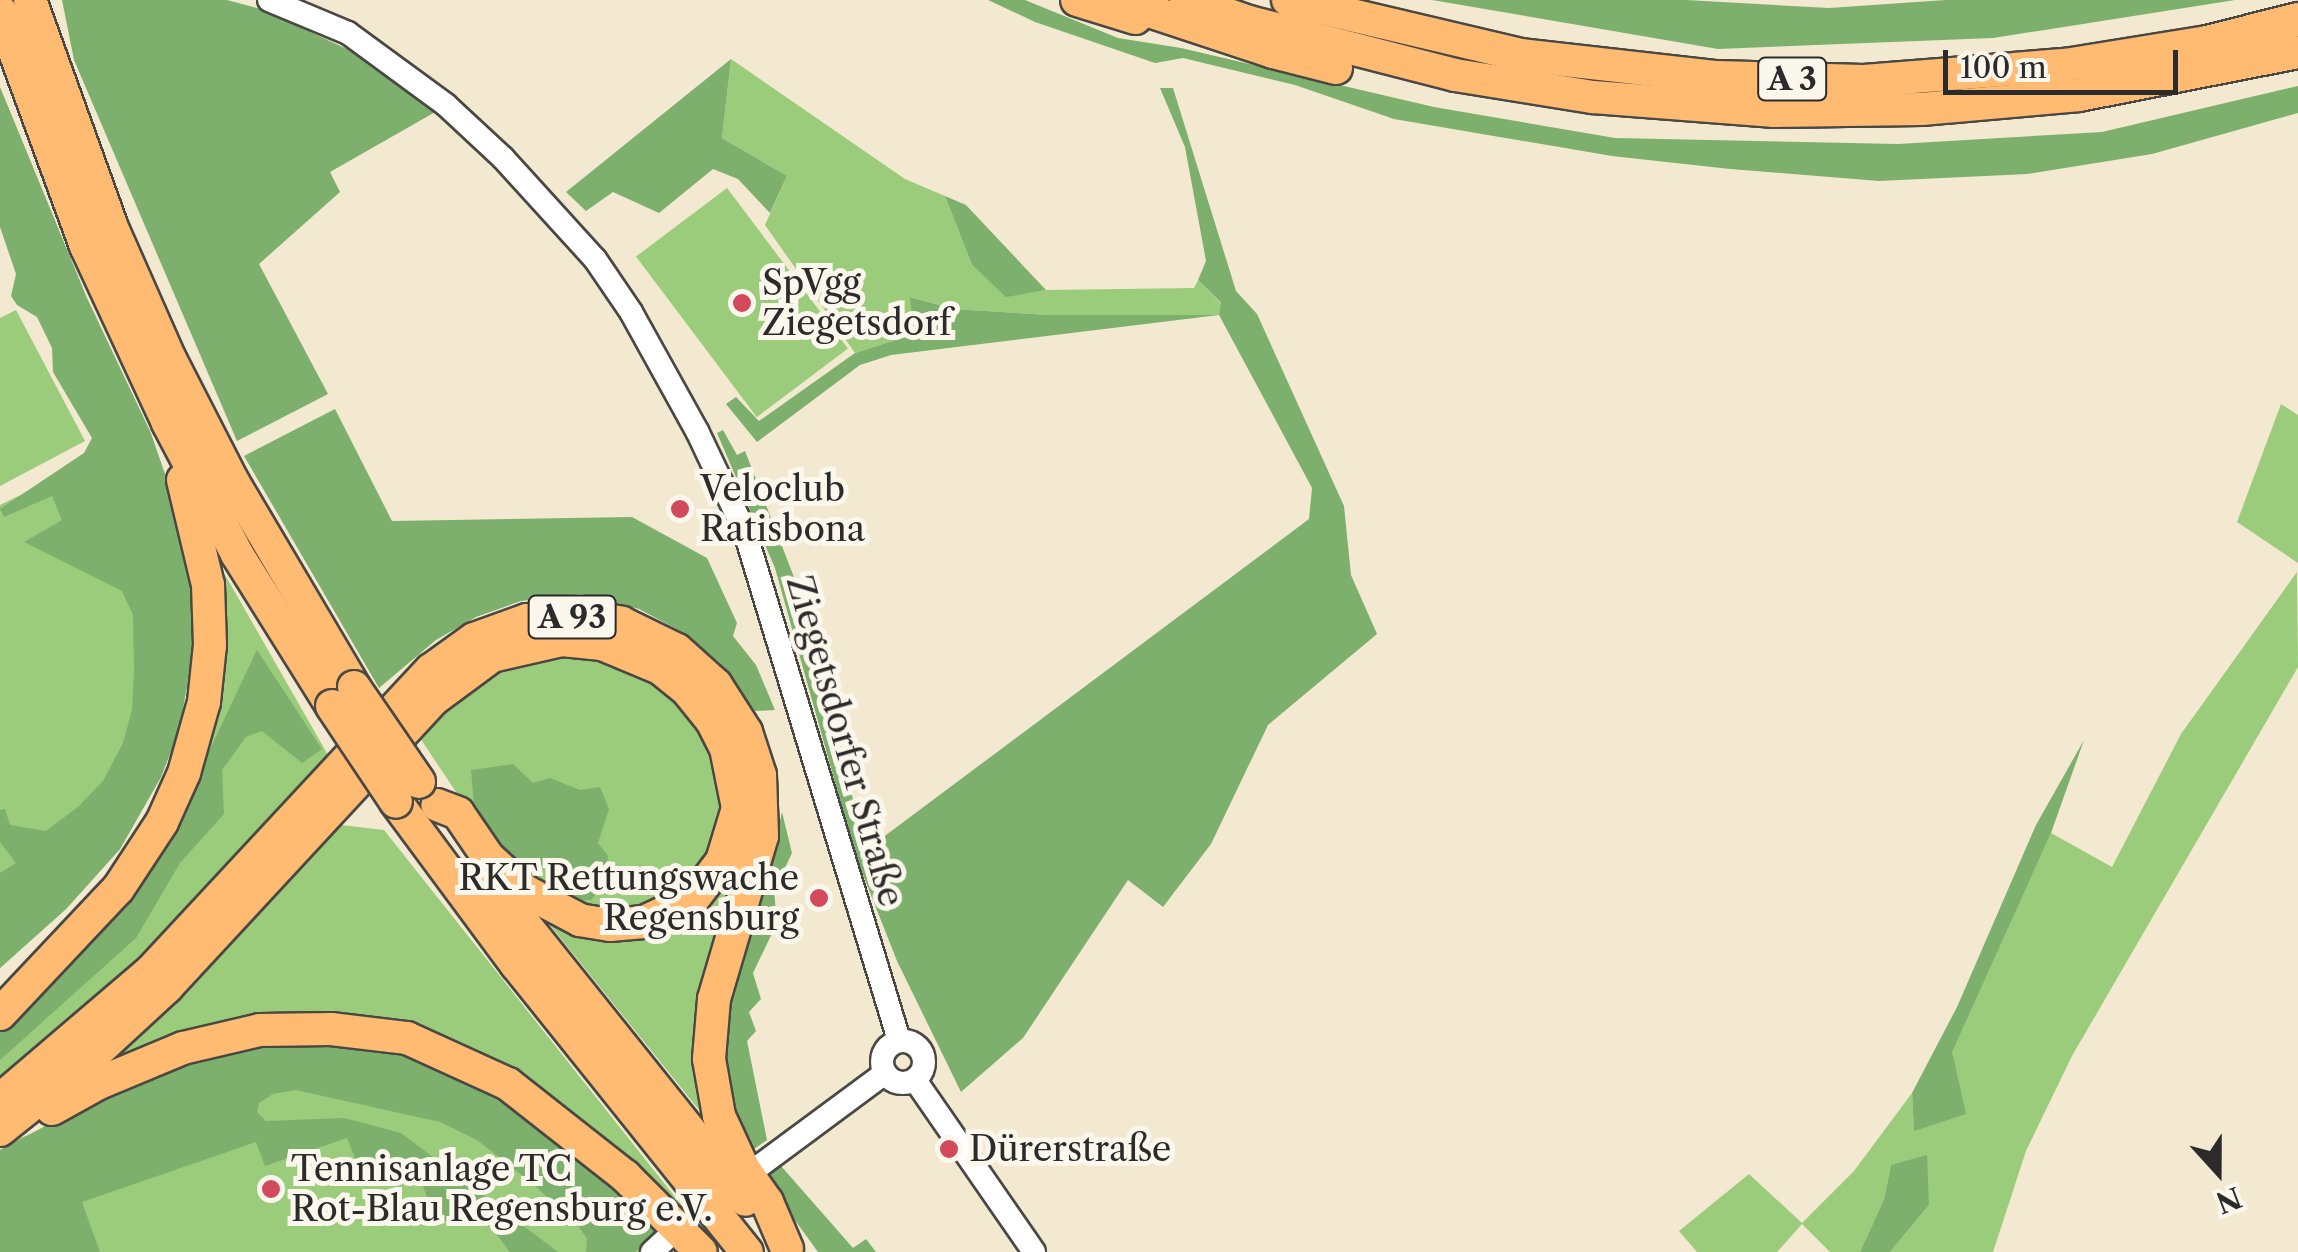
<!DOCTYPE html>
<html>
<head>
<meta charset="utf-8">
<style>
	body { margin:0 }
	#map { position:relative; width:2298px; height:1252px; overflow:hidden; background:#f3e9d0; font-family:"Libre Caslon Text",serif }
	div>[style] { position:absolute }
	.green>* { inset:0; background:#9bcc7c; transform-origin:0 0 }
	.forest>* { inset:0; background:#7cb06c }
	.roads { filter:drop-shadow(2px 0 #494844) drop-shadow(-2px 0 #494844) drop-shadow(0 2px #494844) drop-shadow(0 -2px #494844) }
	.minor>* { height:22px; margin:-11px; padding:0 11px; transform-origin:11px; border-radius:11px; background:#fff }
	.minor>.ring { margin:-11px; padding:0; box-sizing:content-box; background:none; border:22px solid #fff; border-radius:50% }
	.highway>* { height:32px; margin:-16px; padding:0 16px; transform-origin:16px; border-radius:16px; background:#febb71 }
	.bridges { filter:drop-shadow(2px 0 #494844) drop-shadow(-2px 0 #494844) drop-shadow(0 2px #494844) drop-shadow(0 -2px #494844) }
	.highway-bridge>* { height:32px; margin:-16px; padding:0 16px; transform-origin:16px; border-radius:16px; background:#febb71 }
	.dots>* { width:28px; height:28px; translate:-50% -50%; box-sizing:border-box; border:5px solid #fbf7ec; border-radius:50% }
	span { translate:-50% -50%; white-space:nowrap; text-align:center; line-height:1.15; -webkit-text-stroke:10px #fbf7ec; paint-order:stroke }
	.shield-label span { padding:2px 8px; background:#fbf7ec; border:2px solid; border-radius:8px; -webkit-text-stroke-width:0 }
	.shield-label { font-size:32px; color:#2b2b2b; font-weight:700 }
	.poi-label { font-size:35px; color:#2b2b2b }
	.left { translate:0 -50%; text-align:left }
	.right { translate:-100% -50%; text-align:right }
	.street-label { font-size:35px; color:#2b2b2b }
	.north { position:absolute; left:2168px; top:1122px; width:100px; height:100px; -webkit-text-stroke:8px #fbf7ec; paint-order:stroke; rotate:159deg; font-size:28px; font-weight:700; line-height:40px; text-align:center; color:#2b2b2b }
	.north::after { content:''; display:block; margin:auto; width:35px; height:45px; background:#2b2b2b; clip-path:polygon(50% 0,100% 100%,50% 72%,0 100%) }
	.scale { position:absolute; left:1943px; top:50px; width:235px; height:45px; box-sizing:border-box; border:5px solid #2b2b2b; border-top:0; padding-left:12px; font-size:30px; line-height:35px; white-space:nowrap; color:#2b2b2b; -webkit-text-stroke:8px #fbf7ec; paint-order:stroke }
</style>
</head>
<body>
<div id="map">
	<div class="green">
		<i style="clip-path:polygon(731px 59px,905px 179px,945px 196px,972px 265px,1006px 296px,1046px 290px,1194px 288px,1198px 280px,1221px 304px,1220px 315px,1050px 315px,954px 309px,911px 297px,914px 334px,855px 353px,765px 225px,787px 176px,722px 138px)"></i>
		<i style="left:727px;top:188px;width:201px;height:114px;rotate:53deg"></i>
		<i style="clip-path:polygon(16px 310px,85px 441px,0 486px,0 318px)"></i>
		<i style="clip-path:polygon(2281px 404px,2298px 415px,2298px 563px,2237px 522px)"></i>
		<i style="clip-path:polygon(150px 431px,175px 503px,189px 683px,161px 777px,120px 849px,66px 909px,0 968px,0 505px)"></i>
		<i style="clip-path:polygon(216px 559px,332px 762px,184px 924px,0 1089px,0 1028px,179px 814px)"></i>
		<i style="clip-path:polygon(2297px 572px,2298px 667px,2072px 1056px,2026px 1151px,1993px 1252px,1890px 1252px,1929px 1205px,1891px 1165px,1884px 1199px,1860px 1252px,1830px 1252px,1802px 1224px,1777px 1252px,1697px 1252px,1679px 1231px,1749px 1174px,1802px 1223px,1854px 1171px,1912px 1093px,1914px 1130px,2051px 833px,2112px 867px,2181px 734px)"></i>
		<i style="clip-path:polygon(560px 652px,617px 660px,677px 694px,712px 743px,726px 814px,701px 877px,644px 913px,566px 907px,494px 849px,418px 735px,489px 672px)"></i>
		<i style="clip-path:polygon(341px 825px,384px 830px,683px 1207px,677px 1212px,505px 1070px,95px 1073px,330px 829px)"></i>
		<i style="clip-path:polygon(740px 852px,708px 1121px,549px 924px,612px 941px)"></i>
		<i style="clip-path:polygon(308px 1037px,661px 1233px,640px 1252px,0 1252px,0 1150px,20px 1138px)"></i>
	</div>
	<div class="forest">
		<i style="clip-path:polygon(62px 0,227px 0,261px 9px,362px 56px,437px 111px,330px 172px,340px 192px,259px 264px,328px 394px,237px 441px,74px 60px)"></i>
		<i style="clip-path:polygon(988px 0,1025px 0,1118px 38px,1181px 48px,1434px 107px,1615px 138px,1898px 144px,2102px 132px,2298px 86px,2298px 113px,2152px 154px,2027px 174px,1879px 181px,1730px 169px,1612px 156px,1394px 119px,1295px 85px,1183px 58px,1155px 63px,1035px 22px)"></i>
		<i style="clip-path:polygon(1432px 0,1686px 0,1829px 8px,1946px 0,2235px 0,1993px 38px,1718px 49px)"></i>
		<i style="clip-path:polygon(731px 59px,722px 138px,787px 176px,770px 213px,738px 179px,713px 169px,659px 213px,613px 192px,586px 211px,566px 192px)"></i>
		<i style="clip-path:polygon(0 87px,87px 298px,150px 431px,175px 503px,194px 595px,194px 639px,180px 729px,161px 777px,120px 849px,66px 909px,0 968px,0 873px,16px 863px,0 842px,0 810px,5px 809px,10px 825px,46px 831px,79px 806px,103px 781px,123px 743px,132px 710px,134px 669px,133px 615px,122px 591px,24px 542px,62px 520px,52px 496px,4px 517px,0 509px,84px 453px,92px 438px,53px 372px,52px 348px,37px 317px,17px 305px,11px 296px,16px 274px,0 227px)"></i>
		<i style="clip-path:polygon(1160px 88px,1173px 88px,1236px 291px,1257px 314px,1344px 506px,1351px 575px,1377px 634px,1268px 725px,1211px 844px,1163px 907px,1128px 880px,1023px 1038px,961px 1092px,897px 961px,856px 857px,775px 568px,717px 433px,723px 430px,737px 455px,745px 451px,799px 590px,866px 850px,1309px 519px,1312px 488px,1219px 315px,891px 355px,860px 365px,757px 442px,726px 404px,736px 397px,759px 421px,855px 353px,914px 334px,910px 297px,954px 309px,1050px 315px,1219px 315px,1221px 303px,1198px 280px,1206px 261px,1185px 147px)"></i>
		<i style="clip-path:polygon(945px 196px,966px 205px,1046px 290px,1006px 297px,972px 265px)"></i>
		<i style="clip-path:polygon(335px 409px,392px 521px,632px 517px,707px 558px,737px 623px,733px 636px,756px 665px,775px 710px,755px 711px,720px 663px,684px 633px,639px 609px,581px 594px,521px 601px,476px 617px,436px 640px,379px 688px,244px 456px)"></i>
		<i style="clip-path:polygon(257px 650px,322px 749px,302px 763px,262px 731px,246px 737px,222px 770px,224px 814px,180px 863px,136px 938px,0 1060px,0 1028px,202px 766px)"></i>
		<i style="clip-path:polygon(2084px 740px,2051px 833px,1952px 1052px,1966px 1114px,1914px 1131px,1912px 1093px,1957px 1007px,2036px 825px)"></i>
		<i style="clip-path:polygon(513px 764px,533px 783px,550px 778px,580px 790px,600px 787px,609px 809px,598px 843px,608px 856px,604px 883px,591px 900px,572px 900px,545px 866px,518px 866px,474px 806px,471px 770px)"></i>
		<i style="clip-path:polygon(782px 812px,792px 853px,774px 891px,777px 923px,753px 973px,761px 999px,749px 1012px,756px 1031px,747px 1041px,767px 1140px,750px 1152px,738px 1128px,725px 1074px,725px 1040px,731px 989px,764px 893px)"></i>
		<i style="clip-path:polygon(259px 1040px,403px 1049px,462px 1072px,541px 1121px,614px 1184px,659px 1231px,635px 1252px,586px 1252px,587px 1239px,579px 1227px,532px 1183px,477px 1140px,440px 1122px,296px 1090px,273px 1094px,259px 1103px,257px 1112px,266px 1121px,344px 1118px,401px 1133px,558px 1252px,510px 1252px,478px 1210px,437px 1224px,413px 1159px,362px 1176px,347px 1138px,265px 1166px,256px 1142px,82px 1202px,100px 1252px,0 1252px,0 1150px,130px 1081px)"></i>
		<i style="clip-path:polygon(1927px 1155px,1929px 1205px,1890px 1252px,1860px 1252px,1884px 1199px,1891px 1165px)"></i>
		<i style="clip-path:polygon(781px 1166px,853px 1248px,866px 1239px,876px 1252px,818px 1252px,765px 1179px)"></i>
	</div>
	<div class="roads">
		<div class="minor">
			<i style="left:269px;top:0;width:86px;rotate:22.7deg"></i>
			<i style="left:348px;top:33px;width:122px;rotate:36.3deg"></i>
			<i style="left:446px;top:105px;width:78px;rotate:42.9deg"></i>
			<i style="left:503px;top:158px;width:137px;rotate:47.7deg"></i>
			<i style="left:595px;top:259px;width:64px;rotate:55.8deg"></i>
			<i style="left:631px;top:312px;width:138px;rotate:61deg"></i>
			<i style="left:698px;top:433px;width:110px;rotate:64.6deg"></i>
			<i style="left:745px;top:532px;width:531px;rotate:73.14deg"></i>
			<i class="ring" style="left:882px;top:1041px;width:20px;height:20px"></i>
			<i style="left:915px;top:1080px;width:209px;rotate:55.3deg"></i>
			<i style="left:758px;top:1167px;width:158px;rotate:-36.5deg"></i>
			<i style="left:652px;top:1252px;width:18px;rotate:-43deg"></i>
		</div>
		<div class="highway">
			<i style="left:30px;top:0;width:245px;rotate:70.2deg"></i>
			<i style="left:113px;top:230px;width:141px;rotate:66.2deg"></i>
			<i style="left:170px;top:359px;width:138px;rotate:62.9deg"></i>
			<i style="left:233px;top:482px;width:238px;rotate:59.4deg"></i>
			<i style="left:1077px;top:0;width:61px;rotate:17.2deg"></i>
			<i style="left:1116px;top:0;width:165px;rotate:18.3deg"></i>
			<i style="left:1273px;top:52px;width:65px;rotate:14.3deg"></i>
			<i style="left:1186px;top:0;width:67px;rotate:19.2deg"></i>
			<i style="left:1249px;top:22px;width:213px;rotate:14.4deg"></i>
			<i style="left:1455px;top:75px;width:140px;rotate:9.1deg"></i>
			<i style="left:1593px;top:97px;width:182px;rotate:4.4deg"></i>
			<i style="left:1774px;top:111px;width:148px;rotate:-0.8deg"></i>
			<i style="left:1922px;top:109px;width:158px;rotate:-5.1deg"></i>
			<i style="left:2079px;top:95px;width:223px;rotate:-11.1deg"></i>
			<i style="left:1288px;top:0;width:238px;rotate:13.3deg"></i>
			<i style="left:1520px;top:55px;width:198px;rotate:6.4deg"></i>
			<i style="left:1717px;top:77px;width:147px;rotate:1.6deg"></i>
			<i style="left:1864px;top:81px;width:202px;rotate:-4.6deg"></i>
			<i style="left:2065px;top:65px;width:144px;rotate:-9.2deg"></i>
			<i style="left:2207px;top:42px;width:94px;rotate:-14.2deg"></i>
			<i style="left:0;top:11px;width:250px;rotate:69.9deg"></i>
			<i style="left:86px;top:246px;width:195px;rotate:65.1deg"></i>
			<i style="left:168px;top:423px;width:148px;rotate:62.2deg"></i>
			<i style="left:237px;top:554px;width:179px;rotate:58deg"></i>
			<i style="left:396px;top:802px;width:202px;rotate:53.5deg"></i>
			<i style="left:516px;top:964px;width:369px;rotate:51.3deg"></i>
			<i style="left:485px;top:875px;width:416px;rotate:51.3deg"></i>
			<i style="left:0;top:1014px;width:172px;rotate:-46.7deg"></i>
			<i style="left:118px;top:889px;width:80px;rotate:-56.7deg"></i>
			<i style="left:162px;top:822px;width:54px;rotate:-65.8deg"></i>
			<i style="left:184px;top:773px;width:74px;rotate:-74.3deg"></i>
			<i style="left:204px;top:702px;width:57px;rotate:-84deg"></i>
			<i style="left:210px;top:645px;width:60px;rotate:-91.9deg"></i>
			<i style="left:208px;top:585px;width:108px;rotate:-103.4deg"></i>
			<i style="left:0;top:1100px;width:199px;rotate:-40.5deg"></i>
			<i style="left:151px;top:971px;width:411px;rotate:-47.1deg"></i>
			<i style="left:431px;top:670px;width:53px;rotate:-35.8deg"></i>
			<i style="left:474px;top:639px;width:56px;rotate:-19.7deg"></i>
			<i style="left:527px;top:620px;width:59px;rotate:-2.9deg"></i>
			<i style="left:586px;top:617px;width:36px;rotate:9deg"></i>
			<i style="left:622px;top:623px;width:61px;rotate:26.1deg"></i>
			<i style="left:677px;top:650px;width:52px;rotate:41.9deg"></i>
			<i style="left:716px;top:685px;width:56px;rotate:57.4deg"></i>
			<i style="left:746px;top:732px;width:45px;rotate:72deg"></i>
			<i style="left:760px;top:775px;width:61px;rotate:88.1deg"></i>
			<i style="left:762px;top:836px;width:170px;rotate:106.4deg"></i>
			<i style="left:714px;top:999px;width:60px;rotate:94.8deg"></i>
			<i style="left:709px;top:1059px;width:58px;rotate:80deg"></i>
			<i style="left:719px;top:1116px;width:57px;rotate:65.2deg"></i>
			<i style="left:743px;top:1168px;width:42px;rotate:54.8deg"></i>
			<i style="left:767px;top:1202px;width:51px;rotate:66.9deg"></i>
			<i style="left:52px;top:1109px;width:54px;rotate:-29deg"></i>
			<i style="left:99px;top:1083px;width:91px;rotate:-22.6deg"></i>
			<i style="left:183px;top:1048px;width:79px;rotate:-13.2deg"></i>
			<i style="left:260px;top:1030px;width:71px;rotate:-0.8deg"></i>
			<i style="left:331px;top:1029px;width:77px;rotate:6.8deg"></i>
			<i style="left:407px;top:1038px;width:111px;rotate:24.5deg"></i>
			<i style="left:508px;top:1084px;width:149px;rotate:38.2deg"></i>
			<i style="left:625px;top:1176px;width:107px;rotate:45deg"></i>
			<i style="left:0;top:1130px;width:114px;rotate:-38.6deg"></i>
			<i style="left:89px;top:1059px;width:106px;rotate:-42.7deg"></i>
			<i style="left:167px;top:987px;width:394px;rotate:-47.2deg"></i>
			<i style="left:435px;top:698px;width:71px;rotate:-36.4deg"></i>
			<i style="left:492px;top:656px;width:72px;rotate:-12.9deg"></i>
			<i style="left:562px;top:640px;width:40px;rotate:5.7deg"></i>
			<i style="left:602px;top:644px;width:63px;rotate:22.5deg"></i>
			<i style="left:660px;top:668px;width:35px;rotate:39deg"></i>
			<i style="left:687px;top:690px;width:40px;rotate:51deg"></i>
			<i style="left:712px;top:721px;width:30px;rotate:63deg"></i>
			<i style="left:726px;top:748px;width:61px;rotate:78.7deg"></i>
			<i style="left:738px;top:808px;width:55px;rotate:106.8deg"></i>
			<i style="left:722px;top:861px;width:48px;rotate:127.3deg"></i>
			<i style="left:693px;top:899px;width:54px;rotate:154.9deg"></i>
			<i style="left:644px;top:922px;width:34px;rotate:175deg"></i>
			<i style="left:610px;top:925px;width:30px;rotate:-171deg"></i>
			<i style="left:580px;top:920px;width:62px;rotate:-152.2deg"></i>
			<i style="left:525px;top:891px;width:50px;rotate:-137.4deg"></i>
			<i style="left:488px;top:857px;width:53px;rotate:-124.3deg"></i>
			<i style="left:458px;top:813px;width:22px;rotate:-159deg"></i>
		</div>
	</div>
	<div class="bridges">
		<div class="highway-bridge">
			<i style="left:354px;top:687px;width:115px;rotate:55.6deg"></i>
			<i style="left:332px;top:706px;width:115px;rotate:56.3deg"></i>
		</div>
	</div>
	<div class="dots">
		<i style="left:742px;top:303px;background:#d1495b"></i>
		<i style="left:680px;top:509px;background:#d1495b"></i>
		<i style="left:819px;top:898px;background:#d1495b"></i>
		<i style="left:949px;top:1149px;background:#d1495b"></i>
		<i style="left:271px;top:1189px;background:#d1495b"></i>
	</div>
	<div class="shield-label">
		<span style="left:1792px;top:79px">A 3</span>
		<span style="left:572px;top:617px">A 93</span>
	</div>
	<div class="poi-label">
		<span class="left" style="left:762px;top:303px">SpVgg<br>Ziegetsdorf</span>
		<span class="left" style="left:700px;top:509px">Veloclub<br>Ratisbona</span>
		<span class="right" style="left:799px;top:898px">RKT Rettungswache<br>Regensburg</span>
		<span class="left" style="left:969px;top:1149px">Dürerstraße</span>
		<span class="left" style="left:291px;top:1189px">Tennisanlage TC<br>Rot-Blau Regensburg e.V.</span>
	</div>
	<div class="street-label">
		<span style="left:845px;top:741px;rotate:74deg">Ziegetsdorfer Straße</span>
	</div>
	<div class="north">N</div>
	<div class="scale">100 m</div>
</div>
</body>
</html>
